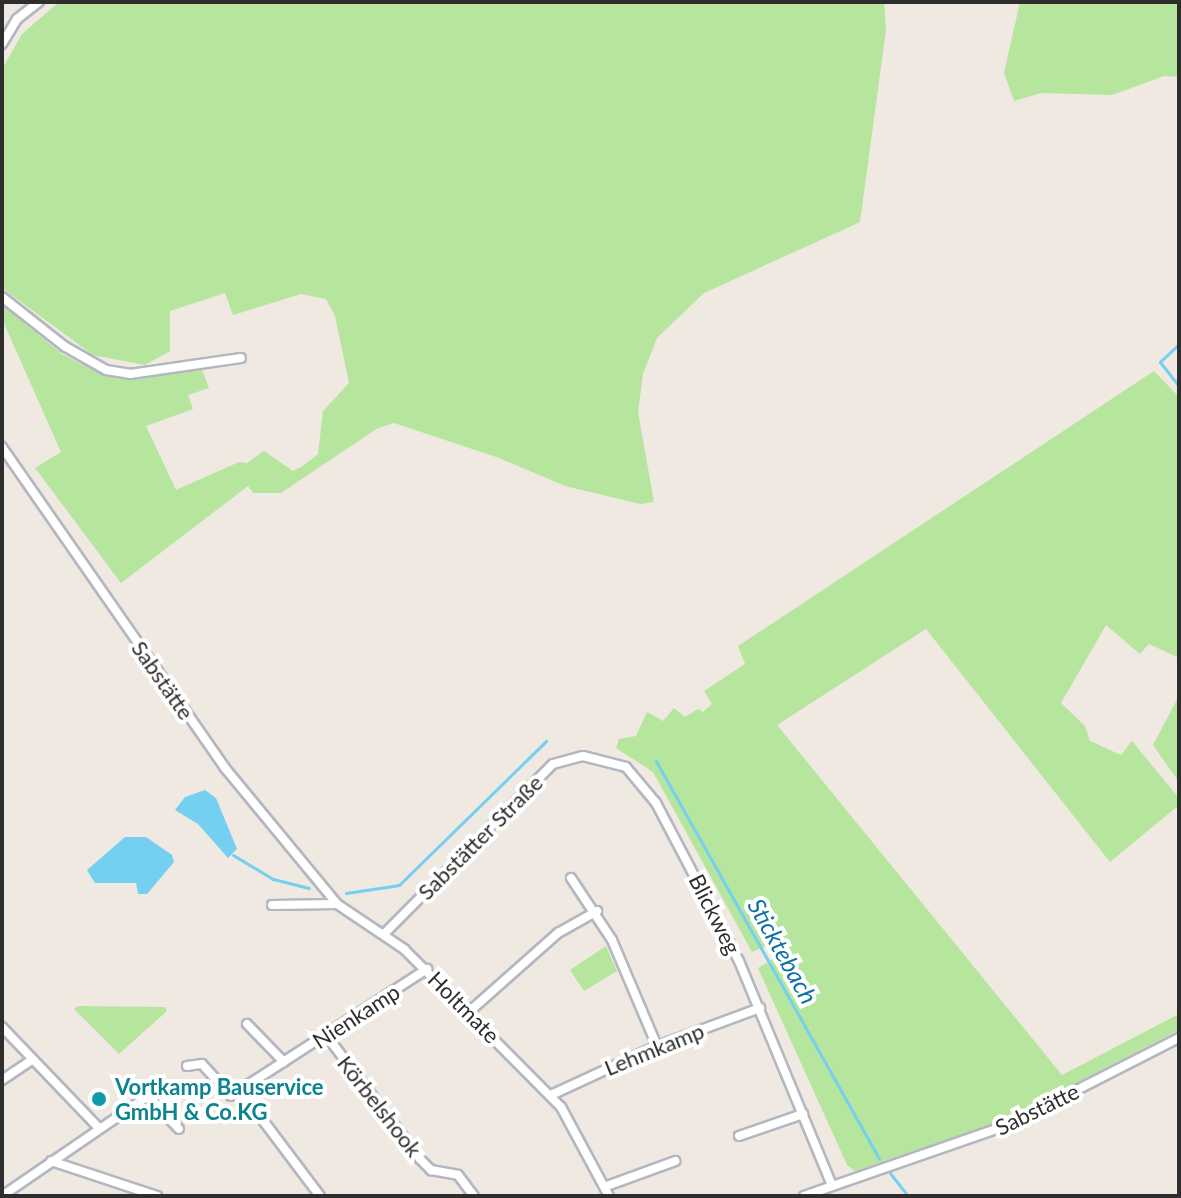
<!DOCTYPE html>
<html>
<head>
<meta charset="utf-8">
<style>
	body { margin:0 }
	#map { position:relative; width:1181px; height:1198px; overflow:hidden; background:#efe9e1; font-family:Lato,sans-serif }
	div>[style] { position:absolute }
	.green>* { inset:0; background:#b6e59e }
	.water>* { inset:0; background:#75cff0 }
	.stream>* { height:3px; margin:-1.5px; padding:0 1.5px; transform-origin:1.5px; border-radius:1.5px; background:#75cff0 }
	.roads { filter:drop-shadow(2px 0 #b4b7c1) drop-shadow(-2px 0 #b4b7c1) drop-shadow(0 2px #b4b7c1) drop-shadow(0 -2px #b4b7c1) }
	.minor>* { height:8px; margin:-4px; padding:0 4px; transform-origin:4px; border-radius:4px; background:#fff }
	.dots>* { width:22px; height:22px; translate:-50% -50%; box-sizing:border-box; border:4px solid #fff; border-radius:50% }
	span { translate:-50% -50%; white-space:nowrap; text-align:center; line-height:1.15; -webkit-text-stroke:8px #fff; paint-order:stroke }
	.street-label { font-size:22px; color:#2e2e2e }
	.culture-label { font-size:22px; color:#0d838f; font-weight:700 }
	.left { translate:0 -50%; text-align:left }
	.water-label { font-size:24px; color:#0d6fa3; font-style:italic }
	.frame { position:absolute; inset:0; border:4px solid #2e2e2e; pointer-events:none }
</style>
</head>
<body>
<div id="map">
	<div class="green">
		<i style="clip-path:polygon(59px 2px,884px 2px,886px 30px,860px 222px,704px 293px,657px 338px,643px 374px,638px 412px,654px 502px,640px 504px,565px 486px,499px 458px,394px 423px,378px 428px,281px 493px,253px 493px,248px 486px,121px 583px,35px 468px,61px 452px,2px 319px,2px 305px,62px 354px,107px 377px,202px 370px,209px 388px,188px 395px,193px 409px,146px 426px,176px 490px,239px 462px,247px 463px,264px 451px,293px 471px,303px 466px,318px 454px,323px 411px,349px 383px,335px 316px,326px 299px,301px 294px,233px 315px,225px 293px,170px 311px,170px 351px,145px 365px,93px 355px,2px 288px,2px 69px,22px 34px)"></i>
		<i style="clip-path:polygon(1020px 2px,1179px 2px,1179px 77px,1164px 76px,1112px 95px,1041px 93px,1014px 101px,1004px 73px)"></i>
		<i style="clip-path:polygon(1154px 371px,1179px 397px,1179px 658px,1149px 644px,1140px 654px,1106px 625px,1061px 703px,1085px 726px,1090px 741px,1121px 755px,1132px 741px,1179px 798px,1179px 805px,1110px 862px,926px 629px,777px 725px,1062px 1075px,1179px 1014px,1179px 1030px,1002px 1121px,855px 1171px,847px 1165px,758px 968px,775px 958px,769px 945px,752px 952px,653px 772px,616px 748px,619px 739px,636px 736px,647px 712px,663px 721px,674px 708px,685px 717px,698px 709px,703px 712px,712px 704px,704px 691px,745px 664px,738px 646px)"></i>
		<i style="clip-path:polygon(1179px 696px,1179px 782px,1153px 745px)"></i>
		<i style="clip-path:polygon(606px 946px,617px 971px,584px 991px,570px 970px)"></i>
		<i style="clip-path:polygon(78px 1006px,165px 1007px,167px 1011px,119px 1054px,74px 1009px)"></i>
	</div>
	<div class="water">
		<i style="clip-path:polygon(205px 790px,216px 798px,237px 849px,228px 858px,198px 824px,175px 810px,185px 797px)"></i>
		<i style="clip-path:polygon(125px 837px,146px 837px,172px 855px,174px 862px,147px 894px,138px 894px,136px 883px,95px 883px,87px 870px)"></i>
	</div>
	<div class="stream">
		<i style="left:1179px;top:344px;width:26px;rotate:137deg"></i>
		<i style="left:1160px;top:362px;width:31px;rotate:52deg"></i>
		<i style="left:656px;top:761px;width:456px;rotate:60.7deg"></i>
		<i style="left:233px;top:855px;width:47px;rotate:31deg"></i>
		<i style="left:273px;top:879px;width:37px;rotate:14deg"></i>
		<i style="left:346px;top:893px;width:54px;rotate:-8.6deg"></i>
		<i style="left:399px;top:885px;width:206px;rotate:-44.4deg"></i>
		<i style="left:890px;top:1173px;width:29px;rotate:52deg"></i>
	</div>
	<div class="roads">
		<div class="minor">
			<i style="left:2px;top:44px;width:29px;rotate:-59deg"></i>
			<i style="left:17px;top:19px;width:28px;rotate:-38deg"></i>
			<i style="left:2px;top:297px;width:79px;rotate:38.3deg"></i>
			<i style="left:64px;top:346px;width:48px;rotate:29.7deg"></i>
			<i style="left:106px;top:370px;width:24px;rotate:9deg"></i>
			<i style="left:130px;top:374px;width:112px;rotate:-8.2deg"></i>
			<i style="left:2px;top:447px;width:391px;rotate:55.2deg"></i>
			<i style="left:225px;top:768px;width:176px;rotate:50.5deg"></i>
			<i style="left:571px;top:878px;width:74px;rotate:56.5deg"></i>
			<i style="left:612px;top:940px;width:115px;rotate:67deg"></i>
			<i style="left:272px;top:905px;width:65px;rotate:-0.9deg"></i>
			<i style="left:337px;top:904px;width:81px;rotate:33.9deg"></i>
			<i style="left:404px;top:949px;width:223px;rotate:45.2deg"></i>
			<i style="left:561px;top:1107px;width:101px;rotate:61.7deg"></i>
			<i style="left:385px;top:933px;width:238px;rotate:-45.2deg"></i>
			<i style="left:553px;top:764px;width:31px;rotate:-15deg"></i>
			<i style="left:583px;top:756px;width:44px;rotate:14.3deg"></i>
			<i style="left:626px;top:767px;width:47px;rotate:50.2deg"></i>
			<i style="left:656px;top:803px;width:178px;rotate:62.3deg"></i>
			<i style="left:739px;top:961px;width:243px;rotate:67.5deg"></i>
			<i style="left:470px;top:1011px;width:118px;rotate:-41.6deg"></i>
			<i style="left:558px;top:933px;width:45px;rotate:-29.4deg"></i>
			<i style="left:247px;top:1024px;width:53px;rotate:45.8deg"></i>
			<i style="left:2px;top:1027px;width:140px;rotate:46.2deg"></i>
			<i style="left:326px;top:1035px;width:156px;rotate:52.8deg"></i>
			<i style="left:420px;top:1159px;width:16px;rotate:45deg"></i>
			<i style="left:431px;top:1170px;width:27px;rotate:10deg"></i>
			<i style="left:458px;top:1175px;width:26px;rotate:53deg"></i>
			<i style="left:187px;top:1066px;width:15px;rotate:-8deg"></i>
			<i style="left:202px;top:1064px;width:43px;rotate:47.8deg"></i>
			<i style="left:2px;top:1080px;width:37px;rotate:-34deg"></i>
			<i style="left:551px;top:1095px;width:117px;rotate:-24.8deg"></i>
			<i style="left:657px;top:1046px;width:110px;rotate:-20.3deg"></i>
			<i style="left:739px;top:1136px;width:68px;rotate:-19deg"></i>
			<i style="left:51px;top:1161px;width:112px;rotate:18.3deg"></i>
			<i style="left:604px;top:1187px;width:76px;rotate:-20.1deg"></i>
			<i style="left:2px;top:1196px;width:177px;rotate:-34.4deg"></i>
			<i style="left:148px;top:1096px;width:45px;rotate:46.8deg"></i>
			<i style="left:320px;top:1196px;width:133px;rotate:-127deg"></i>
			<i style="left:240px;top:1090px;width:223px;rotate:-32.9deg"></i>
			<i style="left:804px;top:1196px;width:216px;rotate:-19.2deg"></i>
			<i style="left:1008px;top:1125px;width:192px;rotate:-27deg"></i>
		</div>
	</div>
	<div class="dots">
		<i style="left:99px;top:1099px;background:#0f9aa8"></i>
	</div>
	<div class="street-label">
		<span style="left:163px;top:680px;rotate:55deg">Sabstätte</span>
		<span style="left:480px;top:837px;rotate:-45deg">Sabstätter Straße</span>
		<span style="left:715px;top:914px;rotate:63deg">Blickweg</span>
		<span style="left:464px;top:1007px;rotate:45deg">Holtmate</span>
		<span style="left:356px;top:1016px;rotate:-33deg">Nienkamp</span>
		<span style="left:654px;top:1049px;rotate:-22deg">Lehmkamp</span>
		<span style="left:380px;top:1106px;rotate:52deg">Körbelshook</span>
		<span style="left:1037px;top:1109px;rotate:-26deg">Sabstätte</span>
	</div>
	<div class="culture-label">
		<span class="left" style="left:115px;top:1099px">Vortkamp Bauservice<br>GmbH &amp; Co.KG</span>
	</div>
	<div class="water-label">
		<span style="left:783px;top:951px;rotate:61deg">Sticktebach</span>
	</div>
	<div class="frame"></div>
</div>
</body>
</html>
